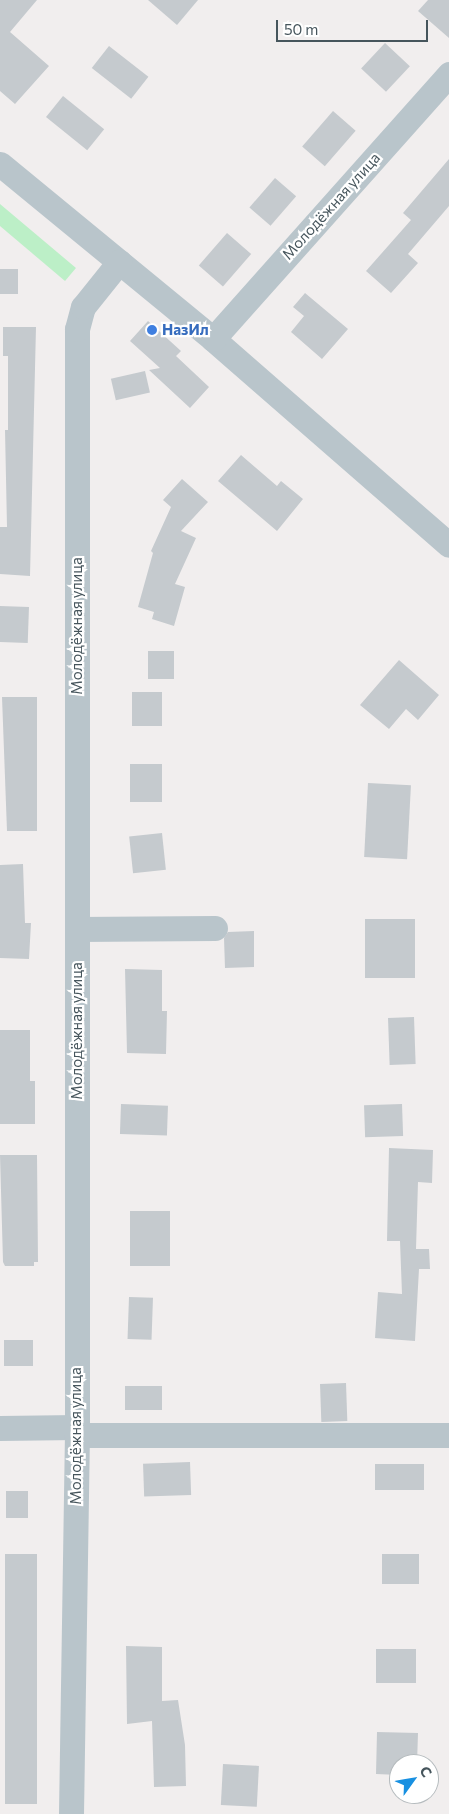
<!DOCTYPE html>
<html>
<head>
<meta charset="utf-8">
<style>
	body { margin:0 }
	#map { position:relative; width:449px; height:1814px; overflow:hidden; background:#f1eeee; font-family:Commissioner,sans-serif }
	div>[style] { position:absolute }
	.green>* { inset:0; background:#bcefc7 }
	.building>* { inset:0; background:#c5cace; transform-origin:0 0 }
	.minor>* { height:25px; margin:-12.5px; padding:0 12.5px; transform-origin:12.5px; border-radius:12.5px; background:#b9c5cb }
	.dots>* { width:14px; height:14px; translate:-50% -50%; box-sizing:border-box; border:2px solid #fff; border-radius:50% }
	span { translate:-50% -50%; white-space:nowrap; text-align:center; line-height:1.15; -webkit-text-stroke:4.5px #fff; paint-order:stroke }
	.street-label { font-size:15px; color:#46555c }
	.shop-label { font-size:15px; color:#366cbe; font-weight:700 }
	.left { translate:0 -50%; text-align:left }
	.north { position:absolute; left:389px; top:1754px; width:50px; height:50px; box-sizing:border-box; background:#fff; border:1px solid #b5bbbe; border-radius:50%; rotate:58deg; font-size:14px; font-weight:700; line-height:20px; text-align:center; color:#46555c }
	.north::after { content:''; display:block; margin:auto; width:18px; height:22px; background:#1890e1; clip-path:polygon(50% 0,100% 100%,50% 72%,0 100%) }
	.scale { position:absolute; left:276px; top:20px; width:152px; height:22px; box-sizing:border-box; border:2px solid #46555c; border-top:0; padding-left:6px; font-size:15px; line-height:18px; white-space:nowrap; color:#46555c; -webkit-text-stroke:4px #fff; paint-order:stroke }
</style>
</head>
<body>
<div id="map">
	<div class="green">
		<i style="clip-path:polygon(0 204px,76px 268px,65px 281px,0 226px)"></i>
	</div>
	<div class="building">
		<i style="clip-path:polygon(0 0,37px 0,10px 32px,49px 66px,15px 104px,0 91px)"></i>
		<i style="clip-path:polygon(148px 0,198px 0,177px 25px)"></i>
		<i style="clip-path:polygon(428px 0,449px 0,449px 38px,418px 11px)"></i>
		<i style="left:385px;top:43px;width:34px;height:35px;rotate:43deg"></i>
		<i style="left:109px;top:46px;width:50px;height:28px;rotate:38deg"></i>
		<i style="left:63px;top:96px;width:53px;height:27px;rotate:39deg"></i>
		<i style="left:333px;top:111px;width:30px;height:47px;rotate:41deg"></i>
		<i style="clip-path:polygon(449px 159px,449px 206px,408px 254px,418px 263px,391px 293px,366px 271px,411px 220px,403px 213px)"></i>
		<i style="left:275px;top:178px;width:28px;height:39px;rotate:41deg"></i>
		<i style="left:227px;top:233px;width:32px;height:43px;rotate:41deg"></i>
		<i style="left:0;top:269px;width:18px;height:25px"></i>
		<i style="clip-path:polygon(305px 293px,348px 329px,322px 359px,291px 332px,304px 316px,293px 307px)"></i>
		<i style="clip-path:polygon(148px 321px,181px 351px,176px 356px,209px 387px,190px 408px,149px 370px,160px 368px,130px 341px)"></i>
		<i style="clip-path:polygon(3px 327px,36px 327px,30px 576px,0 574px,0 527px,7px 527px,5px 430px,8px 430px,8px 356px,3px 356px)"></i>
		<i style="left:145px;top:371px;width:22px;height:35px;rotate:77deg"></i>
		<i style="clip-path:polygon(241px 455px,277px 486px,281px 481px,303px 499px,277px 531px,218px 481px)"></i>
		<i style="clip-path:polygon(182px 479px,208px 502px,181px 531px,196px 538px,175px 584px,185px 587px,174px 626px,152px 619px,154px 612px,138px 607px,153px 553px,151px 551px,171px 507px,163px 500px)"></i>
		<i style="left:0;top:606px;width:29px;height:36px;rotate:2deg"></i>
		<i style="left:148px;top:651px;width:26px;height:28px"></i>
		<i style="clip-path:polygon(399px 660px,439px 695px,418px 720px,406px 709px,389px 729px,360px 705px)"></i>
		<i style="left:132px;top:692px;width:30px;height:34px"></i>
		<i style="clip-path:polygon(2px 697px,37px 697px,37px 831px,7px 831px)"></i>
		<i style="left:130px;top:764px;width:32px;height:38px"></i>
		<i style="left:368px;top:783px;width:43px;height:74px;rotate:3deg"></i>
		<i style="left:162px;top:833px;width:37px;height:33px;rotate:84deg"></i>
		<i style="clip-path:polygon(23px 864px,25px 923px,31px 923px,29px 959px,0 958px,0 865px)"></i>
		<i style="left:365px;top:919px;width:50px;height:59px"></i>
		<i style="clip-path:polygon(254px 931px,254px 967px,225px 968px,224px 938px,228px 932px)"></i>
		<i style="clip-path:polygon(125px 969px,162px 970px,162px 1011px,167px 1011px,166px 1054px,127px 1053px)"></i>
		<i style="left:414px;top:1017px;width:47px;height:26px;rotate:88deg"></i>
		<i style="clip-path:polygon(0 1030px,30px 1030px,30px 1081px,35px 1081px,35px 1124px,0 1124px)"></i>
		<i style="left:121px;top:1104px;width:47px;height:30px;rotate:2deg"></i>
		<i style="left:402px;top:1104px;width:32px;height:38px;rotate:88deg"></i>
		<i style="clip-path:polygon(389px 1148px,433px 1150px,432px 1183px,418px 1182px,416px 1249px,429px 1249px,430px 1269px,419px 1269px,415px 1341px,375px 1338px,378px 1292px,402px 1294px,400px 1241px,387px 1241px)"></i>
		<i style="clip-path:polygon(0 1155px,37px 1155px,38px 1262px,34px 1262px,34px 1266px,5px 1266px,3px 1262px)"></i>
		<i style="left:130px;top:1211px;width:40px;height:55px"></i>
		<i style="left:129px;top:1297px;width:24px;height:42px;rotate:2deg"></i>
		<i style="left:4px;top:1340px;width:29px;height:26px"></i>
		<i style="left:346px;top:1383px;width:38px;height:26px;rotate:88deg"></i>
		<i style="left:162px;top:1386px;width:24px;height:37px;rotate:90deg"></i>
		<i style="left:190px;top:1462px;width:33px;height:47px;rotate:88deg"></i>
		<i style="left:375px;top:1464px;width:49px;height:26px"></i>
		<i style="left:6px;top:1491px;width:22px;height:27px"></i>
		<i style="left:5px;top:1554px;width:32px;height:250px"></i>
		<i style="left:382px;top:1554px;width:37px;height:30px"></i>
		<i style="clip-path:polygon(126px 1646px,162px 1647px,162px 1701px,178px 1700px,185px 1745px,186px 1786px,154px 1787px,152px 1721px,127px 1724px)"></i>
		<i style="left:376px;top:1649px;width:40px;height:34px"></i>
		<i style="clip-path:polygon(377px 1732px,418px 1733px,417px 1764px,399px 1764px,399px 1775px,376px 1774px)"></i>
		<i style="left:223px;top:1764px;width:36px;height:41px;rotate:3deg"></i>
	</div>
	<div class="minor">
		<i style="left:0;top:164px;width:276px;rotate:39.4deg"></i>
		<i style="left:213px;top:339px;width:313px;rotate:41.1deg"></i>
		<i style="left:213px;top:339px;width:355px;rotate:-48.3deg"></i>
		<i style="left:77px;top:929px;width:138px;rotate:-0.4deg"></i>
		<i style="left:0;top:1428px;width:77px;rotate:-0.7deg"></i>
		<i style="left:77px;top:1435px;width:372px"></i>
		<i style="left:71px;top:1814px;width:379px;rotate:-89.1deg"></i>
		<i style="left:77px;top:1435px;width:1106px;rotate:-90deg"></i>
		<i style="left:77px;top:329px;width:23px;rotate:-75deg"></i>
		<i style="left:83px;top:307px;width:58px;rotate:-51.3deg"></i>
	</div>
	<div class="dots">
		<i style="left:152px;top:330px;background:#3f7fe0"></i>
	</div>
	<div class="street-label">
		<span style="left:331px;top:206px;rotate:-48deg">Молодёжная улица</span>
		<span style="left:77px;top:626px;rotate:-90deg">Молодёжная улица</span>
		<span style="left:77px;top:1031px;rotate:-90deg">Молодёжная улица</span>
		<span style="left:76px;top:1436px;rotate:-90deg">Молодёжная улица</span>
	</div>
	<div class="shop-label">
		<span class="left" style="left:162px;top:330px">НазИл</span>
	</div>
	<div class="north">С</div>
	<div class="scale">50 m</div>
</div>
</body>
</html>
